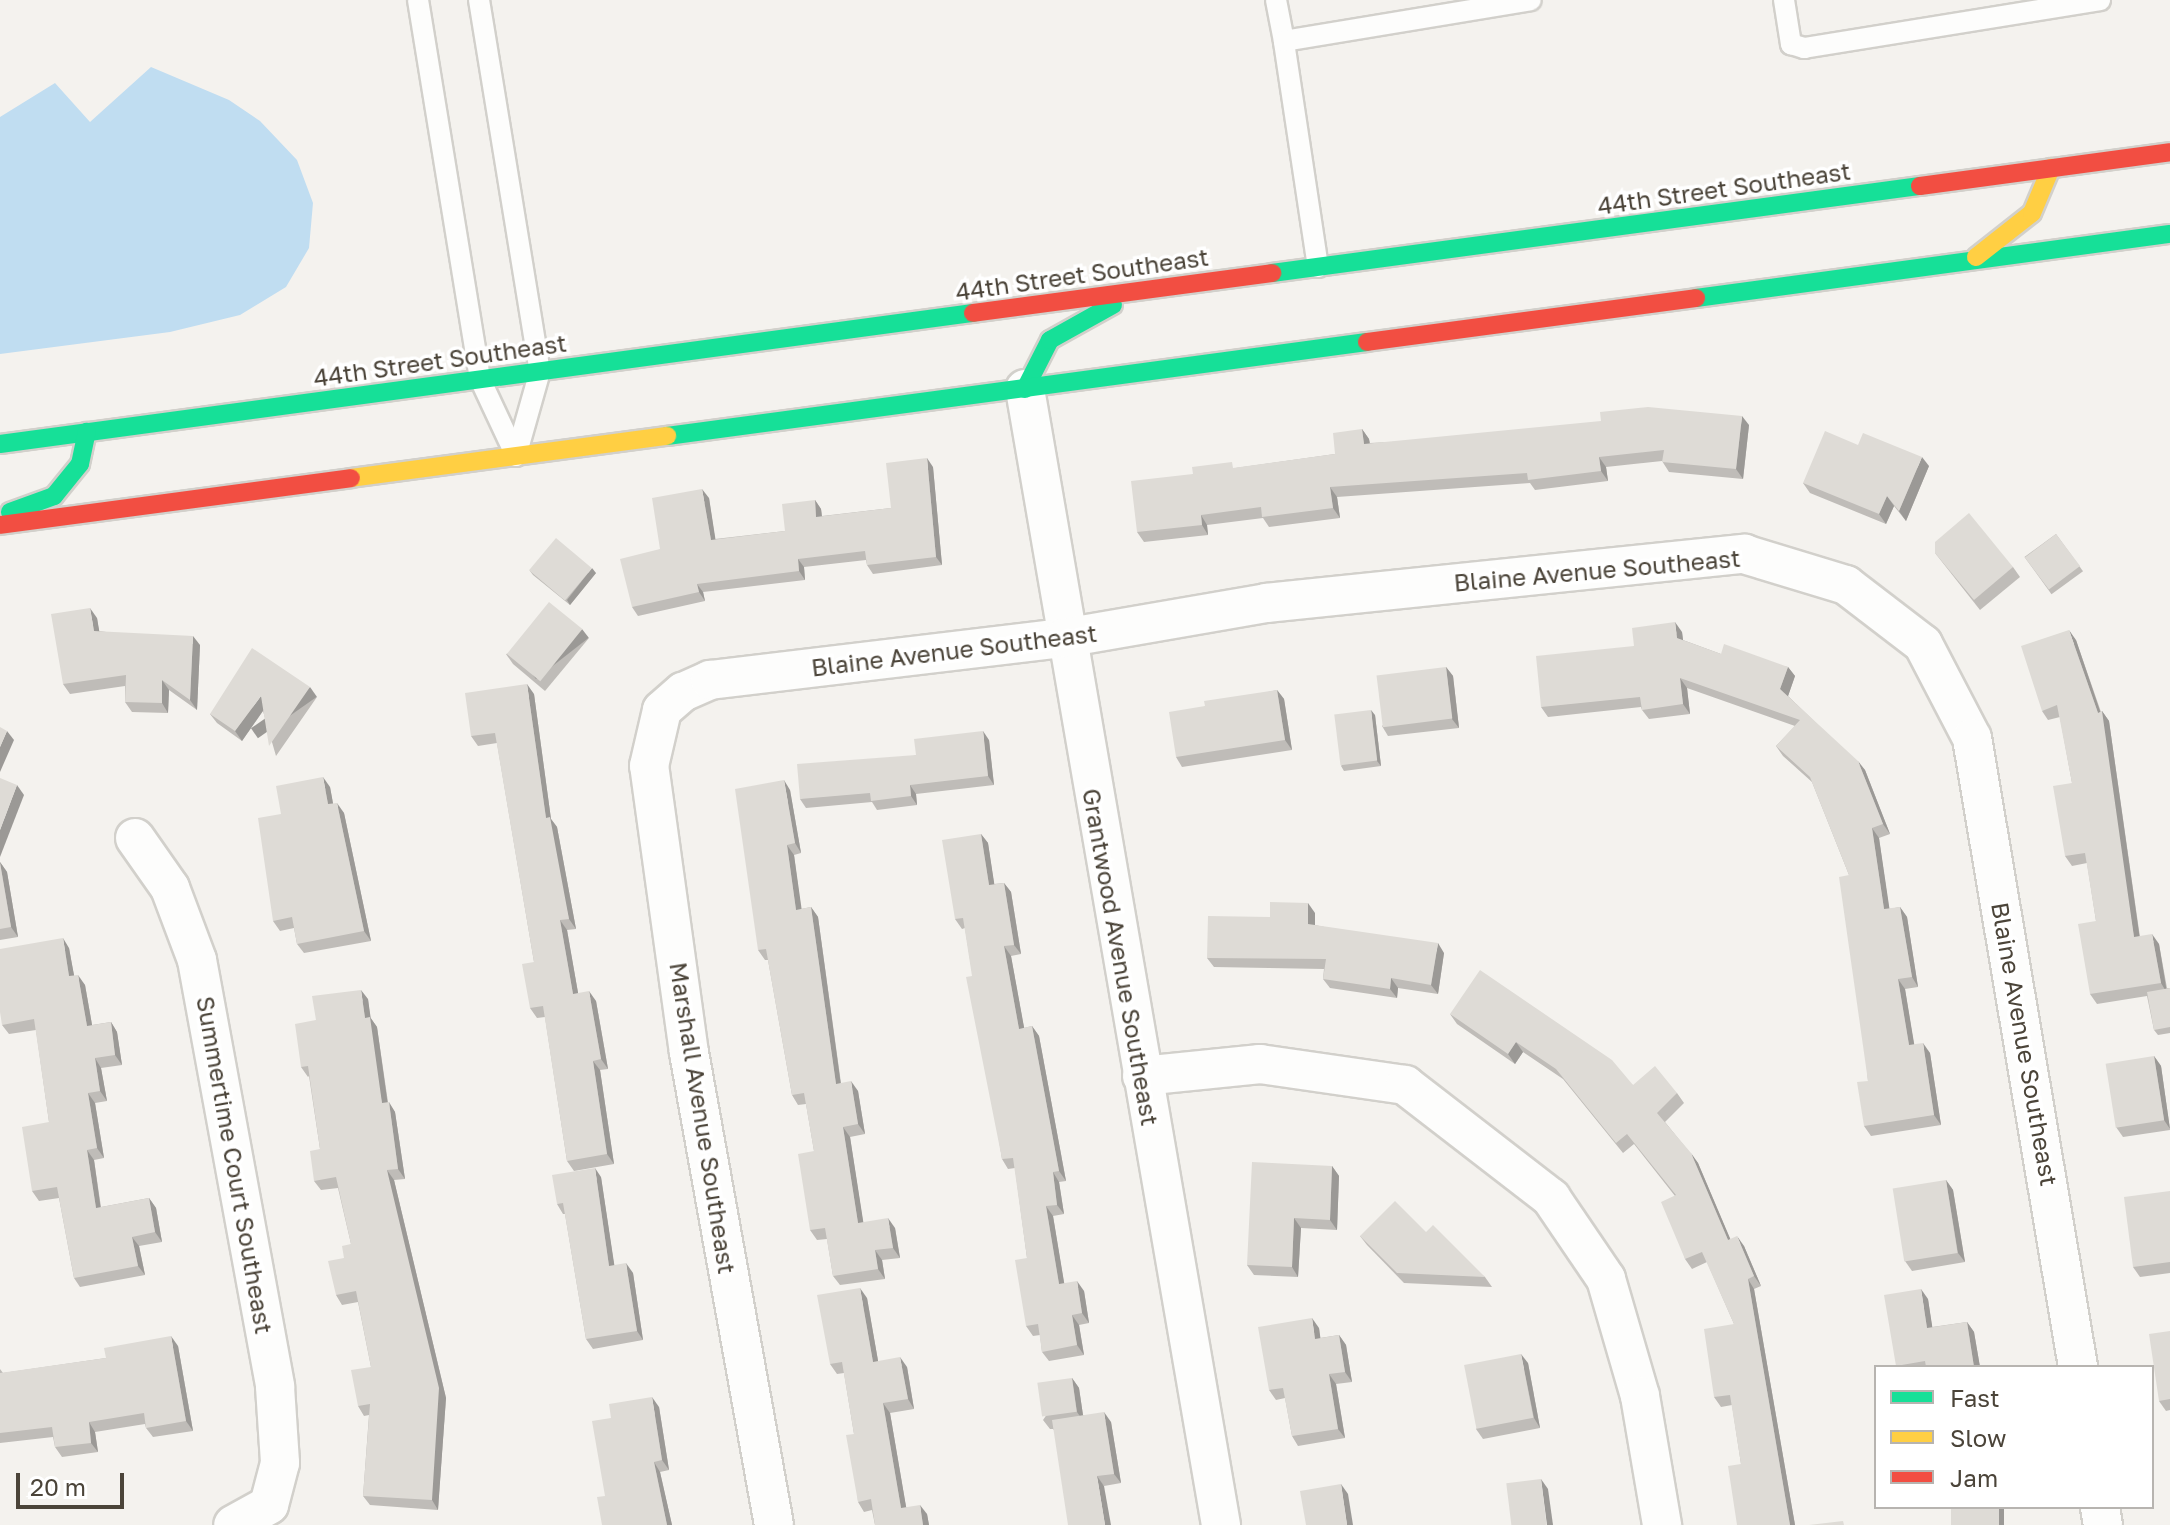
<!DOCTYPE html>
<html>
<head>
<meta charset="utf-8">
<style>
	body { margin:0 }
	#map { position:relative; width:2170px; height:1525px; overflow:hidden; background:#f4f2ee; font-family:"Golos Text",sans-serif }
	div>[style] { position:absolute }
	.water>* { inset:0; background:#c0ddf1 }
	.roads { filter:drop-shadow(2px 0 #d2d0cb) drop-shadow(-2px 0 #d2d0cb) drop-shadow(0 2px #d2d0cb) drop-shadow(0 -2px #d2d0cb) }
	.lane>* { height:20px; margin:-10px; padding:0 10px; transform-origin:10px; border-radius:10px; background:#fdfdfc }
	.street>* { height:38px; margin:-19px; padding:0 19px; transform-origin:19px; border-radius:19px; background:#fdfdfc }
	.fast>* { height:18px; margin:-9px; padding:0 9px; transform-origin:9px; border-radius:9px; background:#16e098 }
	.slow>* { height:18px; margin:-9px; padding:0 9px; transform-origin:9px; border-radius:9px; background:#ffcf43 }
	.jam>* { height:18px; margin:-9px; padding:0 9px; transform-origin:9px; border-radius:9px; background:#f24e42 }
	.wall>* { inset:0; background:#bfbcb8; transform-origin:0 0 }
	.shaded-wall>* { inset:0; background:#9b9996; transform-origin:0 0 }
	.building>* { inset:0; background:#dedbd6; transform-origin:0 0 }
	span { translate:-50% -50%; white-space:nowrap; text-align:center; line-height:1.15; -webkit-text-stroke:7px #fff; paint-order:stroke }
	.street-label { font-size:24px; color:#4b4439 }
	.legend { position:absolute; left:1874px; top:1365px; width:280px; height:144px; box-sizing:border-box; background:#fff; border:2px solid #b7b4b0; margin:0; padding:10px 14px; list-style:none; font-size:24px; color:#4b4439 }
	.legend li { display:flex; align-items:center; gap:16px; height:40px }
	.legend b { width:40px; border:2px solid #b7b4b0 }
	.scale { position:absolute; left:16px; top:1473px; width:108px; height:36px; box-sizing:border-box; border:4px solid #4b4439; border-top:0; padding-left:10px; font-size:24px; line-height:28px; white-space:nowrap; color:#4b4439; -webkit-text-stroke:6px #fff; paint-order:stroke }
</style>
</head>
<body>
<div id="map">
	<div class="water">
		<i style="clip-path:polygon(151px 67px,229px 100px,260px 121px,297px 160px,313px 203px,309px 248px,286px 287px,240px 315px,170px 332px,0 354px,0 117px,55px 83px,90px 122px)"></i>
	</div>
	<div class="roads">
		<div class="lane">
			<i style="left:418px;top:0;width:384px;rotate:80.7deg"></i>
			<i style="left:480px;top:379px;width:85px;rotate:64.9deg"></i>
			<i style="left:479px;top:0;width:376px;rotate:80.7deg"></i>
			<i style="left:540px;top:371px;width:88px;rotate:105.8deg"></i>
			<i style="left:1276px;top:0;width:42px;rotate:79deg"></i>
			<i style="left:1784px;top:0;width:45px;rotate:81deg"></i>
			<i style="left:1791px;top:44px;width:14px;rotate:17deg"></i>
			<i style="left:1804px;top:48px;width:300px;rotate:-9.2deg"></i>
			<i style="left:1318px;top:267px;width:229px;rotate:-98.6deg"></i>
			<i style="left:1284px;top:41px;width:250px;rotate:-9.4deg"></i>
		</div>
		<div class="street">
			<i style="left:1025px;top:389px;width:1153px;rotate:80.21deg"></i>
			<i style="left:135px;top:838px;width:61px;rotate:55deg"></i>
			<i style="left:170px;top:888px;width:77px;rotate:69.4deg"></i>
			<i style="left:197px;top:960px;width:434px;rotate:79.6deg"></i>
			<i style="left:275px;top:1387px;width:76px;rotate:86.2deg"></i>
			<i style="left:280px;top:1463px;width:43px;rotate:104.7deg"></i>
			<i style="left:269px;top:1505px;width:41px;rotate:150.9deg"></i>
			<i style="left:1142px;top:1076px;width:119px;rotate:-5.8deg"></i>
			<i style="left:1260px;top:1064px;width:147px;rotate:8.2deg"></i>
			<i style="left:1405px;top:1085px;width:185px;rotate:37.7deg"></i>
			<i style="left:1551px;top:1198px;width:98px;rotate:55.8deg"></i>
			<i style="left:1606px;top:1279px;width:122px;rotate:73.8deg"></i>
			<i style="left:1640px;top:1396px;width:131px;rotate:80.3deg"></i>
			<i style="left:2100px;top:1507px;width:18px;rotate:81deg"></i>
			<i style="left:774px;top:1525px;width:480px;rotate:-100.2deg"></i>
			<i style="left:689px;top:1053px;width:290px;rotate:-97.9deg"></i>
			<i style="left:649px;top:766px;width:57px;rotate:-76.9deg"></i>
			<i style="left:662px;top:710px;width:28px;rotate:-41deg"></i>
			<i style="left:683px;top:692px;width:30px;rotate:-24deg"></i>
			<i style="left:710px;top:680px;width:356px;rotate:-6.8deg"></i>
			<i style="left:1064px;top:638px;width:205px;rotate:-9.8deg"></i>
			<i style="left:1266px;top:603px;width:481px;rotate:-5.9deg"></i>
			<i style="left:1744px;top:554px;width:107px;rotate:16.9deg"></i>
			<i style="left:1846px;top:585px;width:97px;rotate:37.5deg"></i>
			<i style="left:1923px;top:644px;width:106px;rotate:62.5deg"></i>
			<i style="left:1972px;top:738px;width:638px;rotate:80.43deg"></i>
		</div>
		<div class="fast">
			<i style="left:1272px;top:273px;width:654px;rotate:-7.65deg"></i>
			<i style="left:1696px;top:298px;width:478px;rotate:-7.7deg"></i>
			<i style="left:1025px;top:389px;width:55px;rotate:-63deg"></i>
			<i style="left:1050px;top:340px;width:72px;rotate:-29.1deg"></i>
			<i style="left:667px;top:436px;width:706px;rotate:-7.65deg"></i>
			<i style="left:0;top:444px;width:982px;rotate:-7.67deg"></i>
			<i style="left:10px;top:512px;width:47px;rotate:-20deg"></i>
			<i style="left:54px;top:496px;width:41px;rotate:-50.9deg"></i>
			<i style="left:80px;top:464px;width:33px;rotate:-78deg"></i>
		</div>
		<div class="slow">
			<i style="left:1976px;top:257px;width:71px;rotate:-38.2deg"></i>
			<i style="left:2032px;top:213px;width:49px;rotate:-67.1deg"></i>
			<i style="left:351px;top:478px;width:319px;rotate:-7.6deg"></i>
		</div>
		<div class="jam">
			<i style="left:1920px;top:186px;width:252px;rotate:-7.7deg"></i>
			<i style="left:973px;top:313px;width:302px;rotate:-7.6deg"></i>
			<i style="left:1367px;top:342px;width:332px;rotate:-7.6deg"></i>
			<i style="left:0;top:525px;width:354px;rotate:-7.6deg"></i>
		</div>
	</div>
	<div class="wall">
		<i style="clip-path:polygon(1749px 425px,1743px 479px,1669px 472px,1662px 461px,1606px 467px,1608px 481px,1535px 490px,1530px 483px,1337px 497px,1340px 518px,1269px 527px,1263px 518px,1207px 525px,1208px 535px,1144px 542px,1137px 532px,1193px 474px,1335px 454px,1362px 429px,1369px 439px,1370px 443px)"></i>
		<i style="clip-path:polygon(1929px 466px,1906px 521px,1894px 506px,1886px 524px,1810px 493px,1803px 483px)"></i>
		<i style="clip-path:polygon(933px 467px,942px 565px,873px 574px,867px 565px,866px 560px,804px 567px,805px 580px,703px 592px,705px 601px,638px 616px,632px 607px,660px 549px,709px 498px,715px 539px,785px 531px,815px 500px,821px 509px,822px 516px,891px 508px)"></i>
		<i style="left:2056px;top:534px;width:46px;height:39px;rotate:54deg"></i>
		<i style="clip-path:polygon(1935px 553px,2013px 567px,2020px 577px,1980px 610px)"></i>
		<i style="clip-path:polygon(530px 571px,596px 573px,570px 605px,533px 575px)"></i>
		<i style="clip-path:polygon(97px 618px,99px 631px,200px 645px,197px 710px,169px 690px,168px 713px,132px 712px,125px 702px,125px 686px,70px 694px,63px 684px)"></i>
		<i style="clip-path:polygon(1682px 632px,1683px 640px,1721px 654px,1788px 667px,1795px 676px,1788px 696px,1865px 770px,1890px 834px,1879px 838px,1889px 909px,1900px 907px,1907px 917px,1918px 987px,1905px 989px,1914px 1045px,1930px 1053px,1941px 1125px,1871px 1136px,1864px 1126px,1868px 1081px,1849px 875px,1812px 782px,1783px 756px,1776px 746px,1795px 726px,1687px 688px,1690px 714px,1649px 719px,1642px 710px,1641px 707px,1548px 717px,1541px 707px,1634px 646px)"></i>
		<i style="clip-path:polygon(589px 638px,545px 691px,513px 664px,506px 654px)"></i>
		<i style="clip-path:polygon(2076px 640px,2101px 712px,2102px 711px,2109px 721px,2140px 937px,2159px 944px,2167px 988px,2170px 988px,2170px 1033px,2158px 1035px,2154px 1030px,2147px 996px,2097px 1004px,2090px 994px,2096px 921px,2087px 863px,2072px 866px,2065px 856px,2072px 783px,2060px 717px,2048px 720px,2042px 711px)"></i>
		<i style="clip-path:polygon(1446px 667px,1453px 676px,1459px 728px,1388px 736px,1382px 726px)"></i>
		<i style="clip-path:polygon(1277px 690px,1284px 699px,1292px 750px,1182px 767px,1176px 757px,1205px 706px)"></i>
		<i style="clip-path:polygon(534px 694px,551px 819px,557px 827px,576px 929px,567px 930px,578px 993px,596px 1001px,608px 1069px,600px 1070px,614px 1164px,574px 1171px,567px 1161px,545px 1017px,537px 1018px,530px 1008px,534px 962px,497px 743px,478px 746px,471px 736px)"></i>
		<i style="clip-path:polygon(317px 697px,276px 756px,263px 711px,242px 741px,217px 723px,210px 714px)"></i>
		<i style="clip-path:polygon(1375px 715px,1381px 766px,1344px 771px,1341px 766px)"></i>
		<i style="clip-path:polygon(989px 740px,994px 785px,916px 794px,917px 805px,877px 810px,872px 802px,806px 808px,800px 799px,916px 755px)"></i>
		<i style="clip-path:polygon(330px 787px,333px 804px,344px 813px,371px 941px,304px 953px,297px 944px,294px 928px,280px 931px,273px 921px,281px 814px)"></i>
		<i style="clip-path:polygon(790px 790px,801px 853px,794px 855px,801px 909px,811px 907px,818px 917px,841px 1083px,858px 1091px,865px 1134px,850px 1137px,863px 1222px,895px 1228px,900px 1258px,882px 1260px,885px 1279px,840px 1285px,833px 1276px,827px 1239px,817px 1240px,810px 1230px,814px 1151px,806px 1104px,798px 1105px,792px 1095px,768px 960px,765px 960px,758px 950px)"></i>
		<i style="clip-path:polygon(981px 834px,988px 843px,994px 884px,1004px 883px,1011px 892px,1021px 954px,1011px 956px,1024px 1028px,1032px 1026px,1039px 1036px,1066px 1181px,1059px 1182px,1064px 1214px,1053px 1216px,1064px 1283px,1084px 1291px,1089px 1323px,1079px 1325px,1084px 1355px,1049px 1361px,1042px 1352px,1040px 1335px,1033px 1336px,1026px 1326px,1027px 1258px,1015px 1168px,1008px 1169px,1002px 1159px,965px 928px,962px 929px,955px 919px)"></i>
		<i style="clip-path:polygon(0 862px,7px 872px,18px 937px,0 940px)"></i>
		<i style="clip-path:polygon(1315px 913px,1315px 925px,1444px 953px,1438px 994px,1398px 988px,1397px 998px,1330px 988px,1323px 979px,1324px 969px,1214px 967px,1207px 958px,1270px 917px)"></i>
		<i style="clip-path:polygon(69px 948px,74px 976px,85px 985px,92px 1025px,111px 1022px,117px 1032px,122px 1065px,101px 1068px,107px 1101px,95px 1103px,104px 1158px,94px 1160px,101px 1207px,149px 1198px,156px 1208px,162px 1242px,139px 1246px,145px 1275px,80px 1287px,74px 1278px,59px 1198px,39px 1201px,32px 1191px,49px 1122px,36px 1030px,9px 1034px,2px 1025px)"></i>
		<i style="clip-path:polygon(368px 999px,370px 1017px,377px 1027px,388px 1102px,395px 1112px,405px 1179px,394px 1180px,446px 1398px,438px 1510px,370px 1505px,363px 1496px,369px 1415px,364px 1416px,358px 1406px,371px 1367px,358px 1302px,342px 1305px,336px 1295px,344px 1258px,351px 1244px,338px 1188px,321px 1190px,314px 1181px,320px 1149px,309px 1076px,308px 1077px,301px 1067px,316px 1020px)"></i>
		<i style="clip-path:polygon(1450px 1014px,1633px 1085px,1677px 1093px,1684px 1103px,1665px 1122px,1698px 1163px,1730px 1239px,1744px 1246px,1761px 1286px,1754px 1289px,1795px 1525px,1737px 1525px,1741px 1464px,1732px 1405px,1721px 1407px,1714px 1397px,1734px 1324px,1707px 1262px,1692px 1269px,1685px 1259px,1675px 1196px,1634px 1144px,1623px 1153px,1563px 1079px,1523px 1052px,1515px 1064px,1457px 1024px)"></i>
		<i style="clip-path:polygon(2154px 1056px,2161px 1066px,2170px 1130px,2123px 1137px,2116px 1127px)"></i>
		<i style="clip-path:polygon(1332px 1166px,1339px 1176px,1337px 1230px,1301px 1228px,1298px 1277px,1254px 1275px,1247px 1265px)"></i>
		<i style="clip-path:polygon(601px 1177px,614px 1265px,633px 1273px,643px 1340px,593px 1349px,586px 1339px,565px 1214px,563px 1214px,557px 1204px)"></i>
		<i style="clip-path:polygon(1946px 1180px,1953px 1190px,1965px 1262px,1912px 1271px,1905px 1261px)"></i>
		<i style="clip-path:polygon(2170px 1191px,2170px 1273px,2140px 1277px,2133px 1267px)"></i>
		<i style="clip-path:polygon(1426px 1232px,1485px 1277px,1492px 1287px,1404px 1283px,1367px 1245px,1360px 1236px)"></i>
		<i style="clip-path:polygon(867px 1298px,878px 1361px,907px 1367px,914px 1409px,890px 1413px,906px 1507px,927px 1514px,929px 1525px,875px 1525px,872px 1510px,864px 1512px,858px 1502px,854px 1434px,844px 1373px,837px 1374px,830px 1364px)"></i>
		<i style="clip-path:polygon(1928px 1299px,1932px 1327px,1967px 1322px,1974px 1332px,1980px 1367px,1896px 1367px)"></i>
		<i style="clip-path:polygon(1319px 1328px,1320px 1338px,1339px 1335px,1346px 1345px,1352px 1382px,1336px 1384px,1345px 1438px,1298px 1446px,1292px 1436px,1285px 1398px,1276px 1400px,1269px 1390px)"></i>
		<i style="clip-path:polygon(2170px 1331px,2170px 1410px,2166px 1411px,2159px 1401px)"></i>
		<i style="clip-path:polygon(178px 1346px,193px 1431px,153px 1437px,146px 1428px,145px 1424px,95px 1432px,98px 1452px,62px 1457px,55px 1447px,53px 1437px,0 1443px,0 1369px,3px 1373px,106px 1358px)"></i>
		<i style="clip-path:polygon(1528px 1363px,1540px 1428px,1483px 1439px,1476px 1429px)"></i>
		<i style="clip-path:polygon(1072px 1378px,1079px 1388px,1083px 1415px,1111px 1422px,1121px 1483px,1104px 1486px,1053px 1429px,1050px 1429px,1043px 1420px)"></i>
		<i style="clip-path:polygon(659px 1407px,669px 1470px,660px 1472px,672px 1525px,602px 1525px,605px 1496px)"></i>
	</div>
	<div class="shaded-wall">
		<i style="clip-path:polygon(1742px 416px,1749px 425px,1743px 479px,1736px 469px)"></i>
		<i style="clip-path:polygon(1362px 429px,1369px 439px,1371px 453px,1364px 444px)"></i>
		<i style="clip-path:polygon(1599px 457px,1606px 467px,1608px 481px,1601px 471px)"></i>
		<i style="clip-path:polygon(1922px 457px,1929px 466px,1906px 521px,1899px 511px)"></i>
		<i style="clip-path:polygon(927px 458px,933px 467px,942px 565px,936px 557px)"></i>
		<i style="clip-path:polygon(1330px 487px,1337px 497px,1340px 518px,1333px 508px)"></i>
		<i style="clip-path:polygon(702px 489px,709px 498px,717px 549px,711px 540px)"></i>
		<i style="clip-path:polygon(1887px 496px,1894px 506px,1886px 524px,1879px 514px)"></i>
		<i style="clip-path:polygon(815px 500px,821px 509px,823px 526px,816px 517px)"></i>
		<i style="clip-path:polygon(1201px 515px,1207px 525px,1208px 535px,1202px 525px)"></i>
		<i style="clip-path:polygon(798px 559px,804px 567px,805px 580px,799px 571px)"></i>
		<i style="clip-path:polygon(592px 568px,596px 573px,570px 605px,567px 600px)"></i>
		<i style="clip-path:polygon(697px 584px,703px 592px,705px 601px,699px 592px)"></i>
		<i style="clip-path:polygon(90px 608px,97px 618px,101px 641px,94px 631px)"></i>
		<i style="clip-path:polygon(1675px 622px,1682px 632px,1684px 648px,1677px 638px)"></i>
		<i style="left:582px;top:629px;width:11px;height:67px;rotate:52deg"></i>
		<i style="clip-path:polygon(2069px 630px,2076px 640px,2102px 717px,2102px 711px,2109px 721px,2141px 947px,2134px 937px,2098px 713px)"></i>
		<i style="clip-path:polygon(193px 636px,200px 645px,197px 710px,190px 700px)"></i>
		<i style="clip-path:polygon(1446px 667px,1453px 676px,1459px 728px,1452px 719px)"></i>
		<i style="clip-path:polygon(1788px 667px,1795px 676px,1787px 699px,1780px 689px)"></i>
		<i style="clip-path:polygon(1680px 678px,1687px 688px,1690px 714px,1683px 704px)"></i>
		<i style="clip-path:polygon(162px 680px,169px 690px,168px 713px,162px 703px)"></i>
		<i style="clip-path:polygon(527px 684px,534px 694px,551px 819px,557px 827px,576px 929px,569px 919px,546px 818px)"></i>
		<i style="left:310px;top:687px;width:12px;height:72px;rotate:55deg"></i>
		<i style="clip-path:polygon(1277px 690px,1284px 699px,1292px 750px,1285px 740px)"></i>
		<i style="clip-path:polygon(261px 696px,267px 705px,242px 741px,235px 731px)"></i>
		<i style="clip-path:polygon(1371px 710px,1375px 715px,1381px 766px,1377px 761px)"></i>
		<i style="clip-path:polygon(7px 731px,14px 740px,0 772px,0 747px)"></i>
		<i style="clip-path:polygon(983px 731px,989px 740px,994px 785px,988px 776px)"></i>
		<i style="clip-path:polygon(1858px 761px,1865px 770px,1890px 834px,1883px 824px)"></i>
		<i style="clip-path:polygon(323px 777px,330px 787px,335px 814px,328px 804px)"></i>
		<i style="clip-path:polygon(784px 780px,790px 790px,801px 853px,795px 843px)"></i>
		<i style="clip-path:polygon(17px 785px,24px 795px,0 857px,0 830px)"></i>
		<i style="clip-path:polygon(910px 785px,916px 794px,917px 805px,911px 796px)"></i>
		<i style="clip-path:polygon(337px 803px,344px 813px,371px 941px,364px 931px)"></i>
		<i style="clip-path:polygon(1872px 828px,1879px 838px,1891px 919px,1884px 909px)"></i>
		<i style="clip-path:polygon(981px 834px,988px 843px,996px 895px,989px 885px)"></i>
		<i style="clip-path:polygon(787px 845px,794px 855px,803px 919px,796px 910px)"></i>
		<i style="clip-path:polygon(0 862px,7px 872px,18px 937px,11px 927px)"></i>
		<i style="clip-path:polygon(1004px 883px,1011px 892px,1021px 954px,1014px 945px)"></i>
		<i style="clip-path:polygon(1308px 903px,1315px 913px,1315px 933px,1308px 924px)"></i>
		<i style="clip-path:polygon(811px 907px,818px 917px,842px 1093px,836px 1084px)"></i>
		<i style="clip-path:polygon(1900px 907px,1907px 917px,1918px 987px,1912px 977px)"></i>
		<i style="clip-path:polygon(560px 920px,567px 930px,580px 1004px,573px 994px)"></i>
		<i style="clip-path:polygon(2152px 934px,2159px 944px,2167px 993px,2161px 983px)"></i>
		<i style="clip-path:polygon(63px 938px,69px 948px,76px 986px,69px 976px)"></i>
		<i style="clip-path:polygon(1438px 943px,1444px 953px,1438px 994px,1431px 985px)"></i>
		<i style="clip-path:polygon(1004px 946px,1011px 956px,1026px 1038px,1019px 1029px)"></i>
		<i style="clip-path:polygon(78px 975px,85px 985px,94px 1036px,87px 1026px)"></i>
		<i style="clip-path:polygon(1391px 978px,1398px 988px,1397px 998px,1390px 989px)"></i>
		<i style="clip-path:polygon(1898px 979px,1905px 989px,1916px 1055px,1909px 1045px)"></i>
		<i style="clip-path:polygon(361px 990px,368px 999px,371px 1020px,370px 1017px,377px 1027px,389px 1113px,382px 1103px,365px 1018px)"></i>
		<i style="clip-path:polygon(589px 991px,596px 1001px,608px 1069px,601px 1059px)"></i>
		<i style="clip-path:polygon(111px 1022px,117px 1032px,122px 1065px,115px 1055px)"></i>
		<i style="clip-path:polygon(1032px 1026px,1039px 1036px,1066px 1181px,1059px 1171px)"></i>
		<i style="clip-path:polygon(1516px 1042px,1523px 1052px,1515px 1064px,1508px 1054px)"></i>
		<i style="clip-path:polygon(1923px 1043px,1930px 1053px,1941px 1125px,1934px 1115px)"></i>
		<i style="clip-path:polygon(2154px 1056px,2161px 1066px,2170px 1129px,2164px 1120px)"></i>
		<i style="clip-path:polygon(95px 1058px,101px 1068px,107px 1101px,100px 1091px)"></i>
		<i style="clip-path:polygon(593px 1061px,600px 1070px,614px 1164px,607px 1154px)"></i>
		<i style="clip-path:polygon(851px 1081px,858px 1091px,865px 1134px,858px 1124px)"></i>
		<i style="clip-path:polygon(88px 1093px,95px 1103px,104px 1158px,97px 1148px)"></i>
		<i style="clip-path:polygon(389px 1102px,395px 1112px,405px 1179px,398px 1169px)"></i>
		<i style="clip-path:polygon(843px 1127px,850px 1137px,865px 1233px,858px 1223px)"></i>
		<i style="clip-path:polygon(87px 1150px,94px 1160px,102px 1218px,96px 1208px)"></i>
		<i style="clip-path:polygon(1691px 1153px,1698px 1163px,1735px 1250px,1728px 1240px)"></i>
		<i style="clip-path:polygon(1332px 1166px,1339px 1176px,1337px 1230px,1330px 1220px)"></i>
		<i style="clip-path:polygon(595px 1168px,601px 1177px,616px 1276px,609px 1266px)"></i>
		<i style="clip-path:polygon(387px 1170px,394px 1180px,446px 1398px,438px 1510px,432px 1500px)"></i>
		<i style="clip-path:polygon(1053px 1172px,1059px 1182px,1064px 1214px,1057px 1205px)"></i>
		<i style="clip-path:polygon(1946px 1180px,1953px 1190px,1965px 1262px,1958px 1253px)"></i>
		<i style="clip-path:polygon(149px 1198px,156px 1208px,162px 1242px,155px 1232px)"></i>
		<i style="clip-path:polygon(1046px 1206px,1053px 1216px,1066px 1294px,1059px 1284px)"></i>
		<i style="clip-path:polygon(888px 1218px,895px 1228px,900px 1258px,893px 1248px)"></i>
		<i style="clip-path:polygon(1294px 1218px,1301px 1228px,1298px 1277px,1292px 1267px)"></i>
		<i style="clip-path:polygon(1737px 1236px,1744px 1246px,1761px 1286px,1754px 1276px)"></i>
		<i style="clip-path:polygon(132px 1237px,139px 1246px,145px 1275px,138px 1266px)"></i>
		<i style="clip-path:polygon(875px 1250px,882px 1260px,885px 1279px,878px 1269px)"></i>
		<i style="clip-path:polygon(626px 1263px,633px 1273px,643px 1340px,637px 1331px)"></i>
		<i style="clip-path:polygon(1748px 1279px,1754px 1289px,1795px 1525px,1790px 1525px)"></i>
		<i style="clip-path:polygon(1077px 1281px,1084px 1291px,1089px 1323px,1082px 1313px)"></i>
		<i style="clip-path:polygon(860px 1288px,867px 1298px,880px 1372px,873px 1362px)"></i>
		<i style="clip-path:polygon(1921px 1289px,1928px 1299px,1934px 1338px,1927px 1328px)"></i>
		<i style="clip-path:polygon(1072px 1315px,1079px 1325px,1084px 1355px,1077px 1345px)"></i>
		<i style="clip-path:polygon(1312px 1318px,1319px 1328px,1322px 1349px,1315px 1339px)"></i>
		<i style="clip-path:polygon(1967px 1322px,1974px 1332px,1980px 1367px,1974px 1367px)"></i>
		<i style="clip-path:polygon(1339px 1335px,1346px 1345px,1352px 1382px,1345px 1372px)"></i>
		<i style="clip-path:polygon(171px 1336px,178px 1346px,193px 1431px,186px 1421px)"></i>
		<i style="clip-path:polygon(1521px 1354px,1528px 1363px,1540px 1428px,1534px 1418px)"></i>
		<i style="clip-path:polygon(900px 1357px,907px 1367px,914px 1409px,908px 1399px)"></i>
		<i style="clip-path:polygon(1329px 1374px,1336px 1384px,1345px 1438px,1338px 1429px)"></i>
		<i style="clip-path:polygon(1072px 1378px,1079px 1388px,1084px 1422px,1077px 1412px)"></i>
		<i style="clip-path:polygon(652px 1397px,659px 1407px,669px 1470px,662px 1460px)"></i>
		<i style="clip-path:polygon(883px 1403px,890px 1413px,908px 1518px,901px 1508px)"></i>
		<i style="clip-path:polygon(1104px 1412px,1111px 1422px,1121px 1483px,1114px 1474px)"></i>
		<i style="clip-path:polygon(89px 1422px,95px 1432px,98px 1452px,91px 1443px)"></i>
		<i style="clip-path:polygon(654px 1462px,660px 1472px,672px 1525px,667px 1525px)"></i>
		<i style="clip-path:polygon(1097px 1476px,1104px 1486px,1111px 1525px,1105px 1525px)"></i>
		<i style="clip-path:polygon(1541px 1479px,1548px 1489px,1553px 1525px,1547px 1525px)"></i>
		<i style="clip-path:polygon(1341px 1484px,1348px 1494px,1353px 1525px,1347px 1525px)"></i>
		<i style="clip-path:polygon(920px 1505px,927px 1514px,929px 1525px,923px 1525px)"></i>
		<i style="left:1999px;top:1507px;width:5px;height:18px"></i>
	</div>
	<div class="building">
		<i style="clip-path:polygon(1648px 407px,1742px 416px,1736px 469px,1662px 462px,1664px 450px,1599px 457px,1601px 471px,1528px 480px,1527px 473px,1330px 487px,1333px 508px,1262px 517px,1261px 507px,1201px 515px,1202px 525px,1137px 532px,1131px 481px,1193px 474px,1192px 467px,1232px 462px,1233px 468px,1335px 454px,1333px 433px,1362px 429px,1364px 444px,1601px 421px,1600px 412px)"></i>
		<i style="clip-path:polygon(1825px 431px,1858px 445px,1863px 433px,1922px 457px,1899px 511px,1887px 496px,1879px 514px,1803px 483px)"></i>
		<i style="clip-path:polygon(927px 458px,936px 557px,867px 565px,865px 551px,798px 559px,799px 571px,697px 584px,699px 592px,632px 607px,620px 559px,660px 549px,652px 498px,702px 489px,711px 540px,785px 531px,782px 504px,815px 500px,816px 517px,891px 508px,886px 463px)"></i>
		<i style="clip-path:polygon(1969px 513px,2013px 567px,1974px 600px,1935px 553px,1935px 542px)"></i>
		<i style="left:2056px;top:534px;width:40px;height:39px;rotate:53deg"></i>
		<i style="left:556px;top:538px;width:47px;height:42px;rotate:40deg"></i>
		<i style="left:549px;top:602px;width:43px;height:67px;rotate:39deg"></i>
		<i style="clip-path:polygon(90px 608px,94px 631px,193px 636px,190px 700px,162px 680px,162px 703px,125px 702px,126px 675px,63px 684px,51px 614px)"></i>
		<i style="clip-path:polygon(1675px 622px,1677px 638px,1721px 654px,1724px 644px,1788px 667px,1780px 689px,1858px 761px,1883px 824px,1872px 828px,1884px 909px,1900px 907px,1912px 977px,1898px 979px,1909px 1045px,1923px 1043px,1934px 1115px,1864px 1126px,1857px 1082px,1868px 1081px,1839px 877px,1849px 875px,1810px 777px,1776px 746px,1800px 720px,1680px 678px,1683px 704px,1642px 710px,1640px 697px,1541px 707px,1536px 656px,1634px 646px,1632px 628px)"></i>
		<i style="clip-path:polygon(2069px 630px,2098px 713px,2102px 711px,2134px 937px,2152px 934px,2161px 983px,2090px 994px,2078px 924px,2096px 921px,2085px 853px,2065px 856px,2053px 786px,2072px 783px,2057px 705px,2042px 711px,2021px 646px)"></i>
		<i style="clip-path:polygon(252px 648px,310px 687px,269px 746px,261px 696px,235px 731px,210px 714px)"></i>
		<i style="left:1446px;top:667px;width:52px;height:70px;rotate:83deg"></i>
		<i style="clip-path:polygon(527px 684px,546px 818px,550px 817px,569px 919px,560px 920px,573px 994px,589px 991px,601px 1059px,593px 1061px,607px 1154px,567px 1161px,543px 1006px,530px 1008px,522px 964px,534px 962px,495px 733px,471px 736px,465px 693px)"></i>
		<i style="clip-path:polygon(1277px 690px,1285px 740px,1176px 757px,1169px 712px,1205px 706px,1204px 701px)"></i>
		<i style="left:1371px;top:710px;width:51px;height:37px;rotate:83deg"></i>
		<i style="clip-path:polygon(0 727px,7px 731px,0 747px)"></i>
		<i style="clip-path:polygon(983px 731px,988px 776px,910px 785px,911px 796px,871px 801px,870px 793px,800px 799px,797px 764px,916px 755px,914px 739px)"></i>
		<i style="clip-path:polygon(323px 777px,328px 804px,337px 803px,364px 931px,297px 944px,292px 917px,273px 921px,258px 818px,281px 814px,276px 786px)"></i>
		<i style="clip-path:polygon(0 778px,17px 785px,0 830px)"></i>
		<i style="clip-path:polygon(784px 780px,795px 843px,787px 845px,796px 910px,811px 907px,836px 1084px,851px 1081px,858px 1124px,843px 1127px,858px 1223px,888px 1218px,893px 1248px,875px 1250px,878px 1269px,833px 1276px,825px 1228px,810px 1230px,798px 1154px,814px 1151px,804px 1093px,792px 1095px,766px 949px,758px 950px,735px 789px)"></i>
		<i style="clip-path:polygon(981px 834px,989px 885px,1004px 883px,1014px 945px,1004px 946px,1019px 1029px,1032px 1026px,1059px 1171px,1053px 1172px,1057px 1205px,1046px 1206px,1059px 1284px,1077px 1281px,1082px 1313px,1072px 1315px,1077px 1345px,1042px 1352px,1038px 1324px,1026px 1326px,1015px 1260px,1027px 1258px,1013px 1158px,1002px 1159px,966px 977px,972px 976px,963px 918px,955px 919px,942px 840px)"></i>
		<i style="clip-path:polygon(0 863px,11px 927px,0 929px)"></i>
		<i style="clip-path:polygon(1270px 902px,1308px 903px,1308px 924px,1438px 943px,1431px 985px,1391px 978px,1390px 989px,1323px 979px,1326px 959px,1207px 958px,1208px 916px,1270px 917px)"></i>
		<i style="clip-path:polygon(63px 938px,69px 976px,78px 975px,87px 1026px,111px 1022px,115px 1055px,95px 1058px,100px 1091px,88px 1093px,97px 1148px,87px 1150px,96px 1208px,149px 1198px,155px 1232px,132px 1237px,138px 1266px,74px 1278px,57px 1187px,32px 1191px,22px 1127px,49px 1122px,34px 1019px,2px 1025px,0 1012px,0 949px)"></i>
		<i style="clip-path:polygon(1480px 970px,1612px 1060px,1633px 1085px,1655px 1066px,1677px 1093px,1657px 1113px,1691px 1153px,1728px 1240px,1737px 1236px,1754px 1276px,1748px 1279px,1790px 1525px,1737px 1525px,1728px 1466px,1741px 1464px,1730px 1395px,1714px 1397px,1704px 1329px,1734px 1324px,1702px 1252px,1685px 1259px,1661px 1202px,1676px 1195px,1627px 1134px,1616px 1143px,1556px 1069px,1516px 1042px,1508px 1054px,1450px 1014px)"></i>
		<i style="clip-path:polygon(2170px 988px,2170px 1027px,2154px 1030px,2147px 992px)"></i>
		<i style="clip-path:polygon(361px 990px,365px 1018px,370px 1017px,382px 1103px,389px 1102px,398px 1169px,387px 1170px,439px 1388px,432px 1500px,363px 1496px,370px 1404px,358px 1406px,351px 1370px,371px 1367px,356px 1291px,336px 1295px,328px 1261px,344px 1258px,342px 1246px,351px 1244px,336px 1177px,314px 1181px,310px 1151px,320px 1149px,308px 1066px,301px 1067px,295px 1024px,316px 1020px,312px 996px)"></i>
		<i style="left:2154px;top:1056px;width:65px;height:49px;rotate:81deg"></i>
		<i style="clip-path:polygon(1252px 1162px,1332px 1166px,1330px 1220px,1294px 1218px,1292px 1267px,1247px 1265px)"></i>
		<i style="clip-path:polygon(595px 1168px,609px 1266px,626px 1263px,637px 1331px,586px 1339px,563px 1203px,557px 1204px,552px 1175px)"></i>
		<i style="left:1946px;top:1180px;width:74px;height:54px;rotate:81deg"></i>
		<i style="clip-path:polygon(2170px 1191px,2170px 1262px,2133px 1267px,2124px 1197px)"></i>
		<i style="clip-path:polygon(1395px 1201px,1426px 1232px,1433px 1225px,1485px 1277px,1397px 1273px,1360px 1236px)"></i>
		<i style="clip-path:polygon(860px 1288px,873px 1362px,900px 1357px,908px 1399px,883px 1403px,901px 1508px,920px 1505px,923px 1525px,875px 1525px,871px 1499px,858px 1502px,846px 1435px,854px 1434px,842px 1362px,830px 1364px,817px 1295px)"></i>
		<i style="clip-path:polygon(1921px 1289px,1927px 1328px,1967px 1322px,1974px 1367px,1926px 1367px,1925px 1361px,1896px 1366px,1884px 1295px)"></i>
		<i style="clip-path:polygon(1312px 1318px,1315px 1339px,1339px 1335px,1345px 1372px,1329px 1374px,1338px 1429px,1292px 1436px,1283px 1388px,1269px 1390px,1258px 1327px)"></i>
		<i style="clip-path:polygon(2170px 1331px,2170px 1399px,2159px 1401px,2149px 1334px)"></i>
		<i style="clip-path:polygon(171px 1336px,186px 1421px,146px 1428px,144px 1413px,89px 1422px,91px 1443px,55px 1447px,52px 1427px,0 1433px,0 1373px,106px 1358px,104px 1348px)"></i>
		<i style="left:1521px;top:1354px;width:65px;height:58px;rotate:79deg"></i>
		<i style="left:1072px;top:1378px;width:34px;height:35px;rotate:82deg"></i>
		<i style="clip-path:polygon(652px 1397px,662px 1460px,654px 1462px,667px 1525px,602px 1525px,597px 1497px,605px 1496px,592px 1421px,611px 1418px,609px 1404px)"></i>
		<i style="clip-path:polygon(1104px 1412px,1114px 1474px,1097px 1476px,1105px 1525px,1068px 1525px,1052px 1420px)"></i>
		<i style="left:1541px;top:1479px;width:46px;height:35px;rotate:83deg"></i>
		<i style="clip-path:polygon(1341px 1484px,1347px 1525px,1306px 1525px,1300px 1491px)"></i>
		<i style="left:1951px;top:1507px;width:48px;height:18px"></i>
		<i style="clip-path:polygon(1843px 1521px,1844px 1525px,1809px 1525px)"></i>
	</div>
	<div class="street-label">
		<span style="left:1724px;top:188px;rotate:-8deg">44th Street Southeast</span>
		<span style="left:1082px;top:274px;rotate:-8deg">44th Street Southeast</span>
		<span style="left:440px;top:360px;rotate:-8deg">44th Street Southeast</span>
		<span style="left:1597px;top:570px;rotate:-5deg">Blaine Avenue Southeast</span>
		<span style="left:954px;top:650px;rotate:-7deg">Blaine Avenue Southeast</span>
		<span style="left:1121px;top:957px;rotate:80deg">Grantwood Avenue Southeast</span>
		<span style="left:2025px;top:1044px;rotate:80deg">Blaine Avenue Southeast</span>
		<span style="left:703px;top:1118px;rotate:81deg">Marshall Avenue Southeast</span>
		<span style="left:235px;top:1165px;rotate:80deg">Summertime Court Southeast</span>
	</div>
	<ul class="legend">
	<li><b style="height:10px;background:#16e098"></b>Fast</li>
	<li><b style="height:10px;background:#ffcf43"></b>Slow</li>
	<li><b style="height:10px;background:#f24e42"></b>Jam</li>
	</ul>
	<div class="scale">20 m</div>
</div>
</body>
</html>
